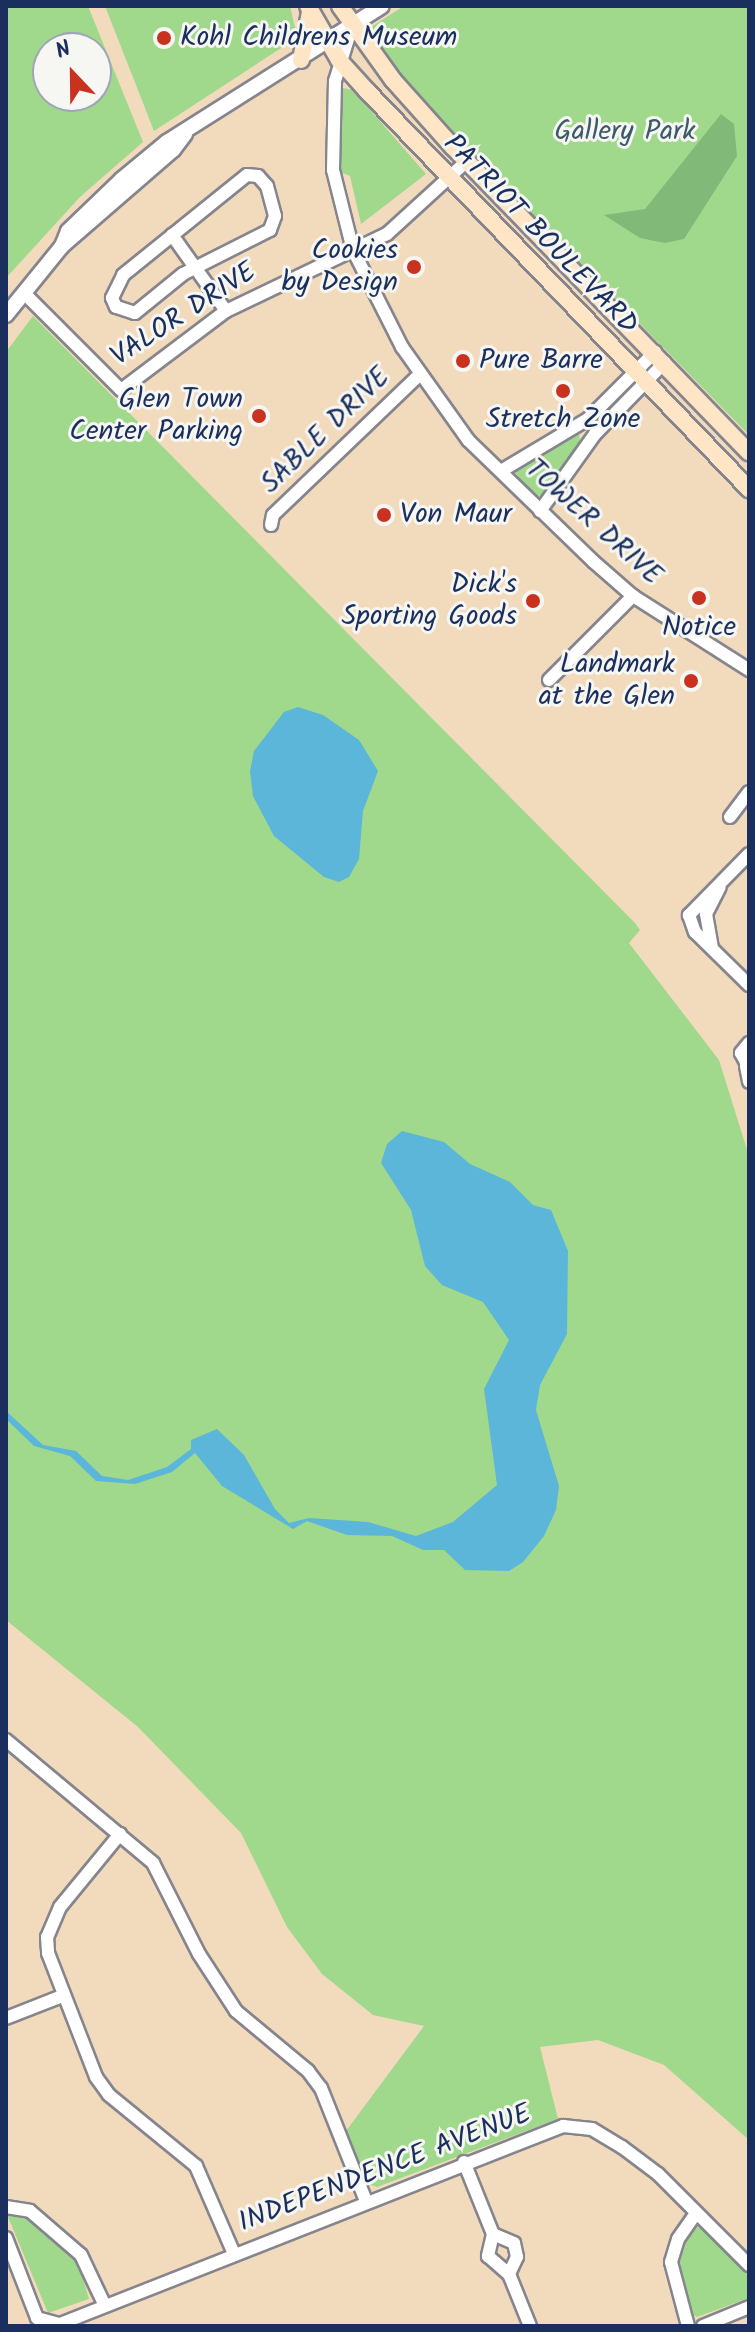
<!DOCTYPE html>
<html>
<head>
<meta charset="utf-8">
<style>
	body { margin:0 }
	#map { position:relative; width:755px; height:2332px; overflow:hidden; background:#f2dbbd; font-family:Kalam,sans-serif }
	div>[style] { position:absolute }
	.green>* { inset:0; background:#a0d98c }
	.forest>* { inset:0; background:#80b978 }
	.water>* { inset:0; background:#5bb6d9 }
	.roads { filter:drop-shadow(2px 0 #86858e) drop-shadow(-2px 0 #86858e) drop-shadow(0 2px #86858e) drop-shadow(0 -2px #86858e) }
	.minor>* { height:12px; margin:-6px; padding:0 6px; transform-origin:6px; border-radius:6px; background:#fff }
	.tertiary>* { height:14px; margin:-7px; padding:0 7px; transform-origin:7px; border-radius:7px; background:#fff }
	.secondary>* { height:16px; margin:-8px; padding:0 8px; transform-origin:8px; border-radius:8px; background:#fde5c5 }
	.dots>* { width:22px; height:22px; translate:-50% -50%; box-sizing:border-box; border:4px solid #f6f6f2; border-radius:50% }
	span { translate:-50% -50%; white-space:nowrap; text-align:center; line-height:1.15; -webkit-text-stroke:6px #f6f6f2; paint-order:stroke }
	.poi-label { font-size:28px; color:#1b2f5e }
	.left { translate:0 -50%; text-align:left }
	.right { translate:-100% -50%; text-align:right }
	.park-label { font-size:28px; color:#3c5a6a }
	.street-label { font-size:28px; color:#1b2f5e }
	.frame { position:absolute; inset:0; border:8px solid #1b2f5e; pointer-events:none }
	.north { position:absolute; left:32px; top:32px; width:80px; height:80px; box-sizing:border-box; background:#f6f6f2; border:2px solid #9ea6b7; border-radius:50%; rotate:338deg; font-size:22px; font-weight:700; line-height:32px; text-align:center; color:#1b2f5e }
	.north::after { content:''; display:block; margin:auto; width:28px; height:36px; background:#c8321e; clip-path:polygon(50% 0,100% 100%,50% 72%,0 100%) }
</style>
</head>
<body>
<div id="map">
	<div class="green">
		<i style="clip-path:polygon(evenodd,6px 6px,88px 6px,143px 142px,80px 197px,6px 278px,6px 6px,48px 48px,96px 48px,96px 96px,48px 96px,48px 48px)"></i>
		<i style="clip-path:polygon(105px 6px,290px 6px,296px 32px,289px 43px,154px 131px)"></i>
		<i style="clip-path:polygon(404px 6px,749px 6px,749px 435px,400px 79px,363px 32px)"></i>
		<i style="clip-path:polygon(343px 88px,353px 90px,426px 174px,361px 224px,350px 176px,340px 172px)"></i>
		<i style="clip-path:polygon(33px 316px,635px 923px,640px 930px,629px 943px,719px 1060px,749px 1156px,749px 2140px,664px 2065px,598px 2040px,540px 2047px,558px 2119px,377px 2187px,368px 2184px,346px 2131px,424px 2026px,373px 2015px,322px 1974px,287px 1927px,241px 1833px,138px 1727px,6px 1620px,6px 352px)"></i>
		<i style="clip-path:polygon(579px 430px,580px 442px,552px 491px,533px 498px,513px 469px)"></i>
		<i style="clip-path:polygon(13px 2209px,61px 2241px,78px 2261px,89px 2299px,48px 2313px,8px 2217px)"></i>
		<i style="clip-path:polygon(702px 2227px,749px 2268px,749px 2298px,697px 2317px,691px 2314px,676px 2270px,680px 2246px,692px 2228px)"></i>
	</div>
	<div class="forest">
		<i style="clip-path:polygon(721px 114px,734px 124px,737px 156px,684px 239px,665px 243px,640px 238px,604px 215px,645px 209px)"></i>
	</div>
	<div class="water">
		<i style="clip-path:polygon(298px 707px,323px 715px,359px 740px,378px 771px,363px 811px,359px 859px,349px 877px,339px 882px,324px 877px,274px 836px,253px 796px,250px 771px,254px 751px,284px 712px)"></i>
		<i style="clip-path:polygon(402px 1131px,444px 1142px,470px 1164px,510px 1182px,533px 1205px,551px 1210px,568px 1251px,567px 1334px,540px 1385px,536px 1410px,559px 1486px,556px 1510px,544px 1536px,523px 1562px,509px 1571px,465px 1570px,444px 1550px,423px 1550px,392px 1536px,347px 1535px,307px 1521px,293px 1529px,222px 1486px,195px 1453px,172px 1472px,135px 1484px,96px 1481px,70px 1456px,34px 1446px,6px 1419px,6px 1411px,43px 1445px,76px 1451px,102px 1476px,128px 1480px,167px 1467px,191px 1449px,191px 1440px,217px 1429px,244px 1455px,275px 1509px,289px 1523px,309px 1518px,368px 1522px,416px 1536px,453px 1522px,497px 1485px,484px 1389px,509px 1340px,483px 1302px,442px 1285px,425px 1266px,411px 1210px,381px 1163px,387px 1144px)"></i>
	</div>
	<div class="roads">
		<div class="minor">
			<i style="left:352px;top:26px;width:58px;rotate:107.2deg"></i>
			<i style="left:335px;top:81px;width:89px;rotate:91.3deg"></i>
			<i style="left:333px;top:170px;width:82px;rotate:76deg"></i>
			<i style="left:353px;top:250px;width:109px;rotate:63.2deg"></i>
			<i style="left:402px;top:347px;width:114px;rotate:54.6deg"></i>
			<i style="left:468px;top:440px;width:175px;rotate:44.1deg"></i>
			<i style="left:594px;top:562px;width:52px;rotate:41.1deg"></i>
			<i style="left:633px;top:596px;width:138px;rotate:32.5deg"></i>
			<i style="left:247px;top:175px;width:11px;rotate:5deg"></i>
			<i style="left:258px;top:176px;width:13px;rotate:48deg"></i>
			<i style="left:267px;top:186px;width:31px;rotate:75deg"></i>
			<i style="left:275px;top:216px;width:15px;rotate:110deg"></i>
			<i style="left:270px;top:230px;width:97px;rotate:153.2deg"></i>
			<i style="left:183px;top:274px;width:62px;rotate:140.9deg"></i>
			<i style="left:135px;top:313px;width:20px;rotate:-162deg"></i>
			<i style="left:116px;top:307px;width:10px;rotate:-114deg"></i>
			<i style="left:112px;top:298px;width:25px;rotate:-64deg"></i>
			<i style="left:123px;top:275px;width:159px;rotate:-38.9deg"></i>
			<i style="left:172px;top:235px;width:93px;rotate:54.6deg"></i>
			<i style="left:24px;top:293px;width:137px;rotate:45deg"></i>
			<i style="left:121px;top:390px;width:131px;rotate:-37deg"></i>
			<i style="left:226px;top:311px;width:178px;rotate:-25.6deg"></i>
			<i style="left:387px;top:234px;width:108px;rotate:-42.4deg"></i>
			<i style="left:501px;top:471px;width:101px;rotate:-30.9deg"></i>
			<i style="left:588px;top:419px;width:95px;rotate:-45deg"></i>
			<i style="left:540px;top:511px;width:95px;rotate:-54.5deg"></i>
			<i style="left:595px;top:434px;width:100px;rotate:-45.8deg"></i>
			<i style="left:271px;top:525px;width:10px;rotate:-79deg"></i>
			<i style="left:273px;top:515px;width:204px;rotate:-43.8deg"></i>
			<i style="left:549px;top:680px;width:119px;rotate:-45deg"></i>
			<i style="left:730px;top:817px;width:31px;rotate:-53deg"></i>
			<i style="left:749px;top:854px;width:86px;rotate:134.5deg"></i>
			<i style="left:689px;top:915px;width:18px;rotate:71deg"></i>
			<i style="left:695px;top:932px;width:76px;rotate:44.5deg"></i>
			<i style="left:712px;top:948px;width:35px;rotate:-100deg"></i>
			<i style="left:706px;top:914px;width:30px;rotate:-63deg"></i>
			<i style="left:749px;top:1043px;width:13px;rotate:129deg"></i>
			<i style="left:741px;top:1053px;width:17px;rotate:62deg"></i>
			<i style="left:746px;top:1066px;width:16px;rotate:79deg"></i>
			<i style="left:6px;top:1740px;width:192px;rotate:39.9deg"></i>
			<i style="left:153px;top:1863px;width:102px;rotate:63.2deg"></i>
			<i style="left:199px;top:1954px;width:68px;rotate:57deg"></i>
			<i style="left:236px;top:2011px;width:94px;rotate:39.8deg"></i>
			<i style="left:308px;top:2071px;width:21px;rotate:53deg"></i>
			<i style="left:321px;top:2088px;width:122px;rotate:68.3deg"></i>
			<i style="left:120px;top:1834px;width:94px;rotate:129.4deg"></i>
			<i style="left:60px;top:1907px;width:33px;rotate:113deg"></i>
			<i style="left:47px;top:1937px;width:16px;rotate:86deg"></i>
			<i style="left:48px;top:1953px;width:133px;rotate:68.8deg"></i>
			<i style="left:96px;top:2077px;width:22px;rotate:54deg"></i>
			<i style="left:109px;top:2095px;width:112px;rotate:39.2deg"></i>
			<i style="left:196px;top:2166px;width:96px;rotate:66.6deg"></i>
			<i style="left:6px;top:2018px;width:60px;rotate:-21.4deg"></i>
			<i style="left:464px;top:2162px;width:78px;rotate:68.1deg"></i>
			<i style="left:493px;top:2234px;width:23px;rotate:103deg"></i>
			<i style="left:488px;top:2256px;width:28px;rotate:41deg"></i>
			<i style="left:509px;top:2274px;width:19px;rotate:-65deg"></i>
			<i style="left:517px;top:2257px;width:14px;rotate:-102deg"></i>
			<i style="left:514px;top:2243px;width:23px;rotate:-157deg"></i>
			<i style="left:6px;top:2207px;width:24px;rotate:9deg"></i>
			<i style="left:30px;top:2211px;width:67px;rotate:40.8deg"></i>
			<i style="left:81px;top:2255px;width:56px;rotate:64.8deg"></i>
			<i style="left:6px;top:2238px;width:86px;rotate:68.8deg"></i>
			<i style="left:37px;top:2318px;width:24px;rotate:15deg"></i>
			<i style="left:60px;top:2324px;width:541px;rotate:-21.49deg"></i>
			<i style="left:563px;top:2126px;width:29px;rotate:6deg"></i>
			<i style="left:592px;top:2129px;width:35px;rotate:31deg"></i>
			<i style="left:622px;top:2147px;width:45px;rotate:36.9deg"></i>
			<i style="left:658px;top:2174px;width:129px;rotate:45deg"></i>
			<i style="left:509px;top:2274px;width:56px;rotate:68deg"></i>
			<i style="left:688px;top:2326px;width:66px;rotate:-104.9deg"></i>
			<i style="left:671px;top:2262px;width:24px;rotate:-73deg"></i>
			<i style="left:678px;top:2239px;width:28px;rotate:-55deg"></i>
			<i style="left:703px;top:2326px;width:50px;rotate:-22.4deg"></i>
		</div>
		<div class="tertiary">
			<i style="left:62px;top:246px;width:147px;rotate:-40.9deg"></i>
			<i style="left:173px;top:150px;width:20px;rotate:-53deg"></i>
			<i style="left:6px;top:315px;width:89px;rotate:-50.9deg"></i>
			<i style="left:62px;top:246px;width:16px;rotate:-68deg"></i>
			<i style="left:68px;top:231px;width:74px;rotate:-43.9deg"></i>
			<i style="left:121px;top:180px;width:60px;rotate:-39.6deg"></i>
			<i style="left:167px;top:142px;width:254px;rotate:-32.3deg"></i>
		</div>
		<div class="secondary">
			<i style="left:308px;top:6px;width:62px;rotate:60.1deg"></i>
			<i style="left:339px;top:60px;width:42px;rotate:47.9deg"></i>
			<i style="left:367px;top:91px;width:552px;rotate:46.18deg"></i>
			<i style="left:340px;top:6px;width:91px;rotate:54.4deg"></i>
			<i style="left:393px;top:80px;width:90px;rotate:48.2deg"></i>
			<i style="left:453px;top:147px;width:425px;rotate:45.9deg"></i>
			<i style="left:301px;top:60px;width:49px;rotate:-79.4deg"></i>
		</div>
	</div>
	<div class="dots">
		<i style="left:164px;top:38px;background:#c8321e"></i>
		<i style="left:414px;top:267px;background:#c8321e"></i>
		<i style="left:463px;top:361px;background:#c8321e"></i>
		<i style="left:563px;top:391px;background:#c8321e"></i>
		<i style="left:259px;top:416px;background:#c8321e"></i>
		<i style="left:384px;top:515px;background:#c8321e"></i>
		<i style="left:699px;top:598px;background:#c8321e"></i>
		<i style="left:533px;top:601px;background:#c8321e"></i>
		<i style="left:691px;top:681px;background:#c8321e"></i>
	</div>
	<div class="poi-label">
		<span class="left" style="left:180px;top:38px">Kohl Childrens Museum</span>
		<span class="right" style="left:398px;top:267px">Cookies<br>by Design</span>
		<span class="left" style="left:479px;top:361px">Pure Barre</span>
		<span class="right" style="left:243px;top:416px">Glen Town<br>Center Parking</span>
		<span style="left:563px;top:420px">Stretch Zone</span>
		<span class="left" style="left:400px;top:515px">Von Maur</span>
		<span class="right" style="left:517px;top:601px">Dick's<br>Sporting Goods</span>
		<span style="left:699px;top:628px">Notice</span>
		<span class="right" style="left:675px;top:681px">Landmark<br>at the Glen</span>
	</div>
	<div class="park-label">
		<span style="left:625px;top:132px">Gallery Park</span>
	</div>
	<div class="street-label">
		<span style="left:540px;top:235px;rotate:46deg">PATRIOT BOULEVARD</span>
		<span style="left:184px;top:315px;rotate:-33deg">VALOR DRIVE</span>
		<span style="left:326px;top:431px;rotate:-44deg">SABLE DRIVE</span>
		<span style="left:593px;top:523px;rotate:42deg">TOWER DRIVE</span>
		<span style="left:385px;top:2169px;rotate:-21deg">INDEPENDENCE AVENUE</span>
	</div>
	<div class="frame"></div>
	<div class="north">N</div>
</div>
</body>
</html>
